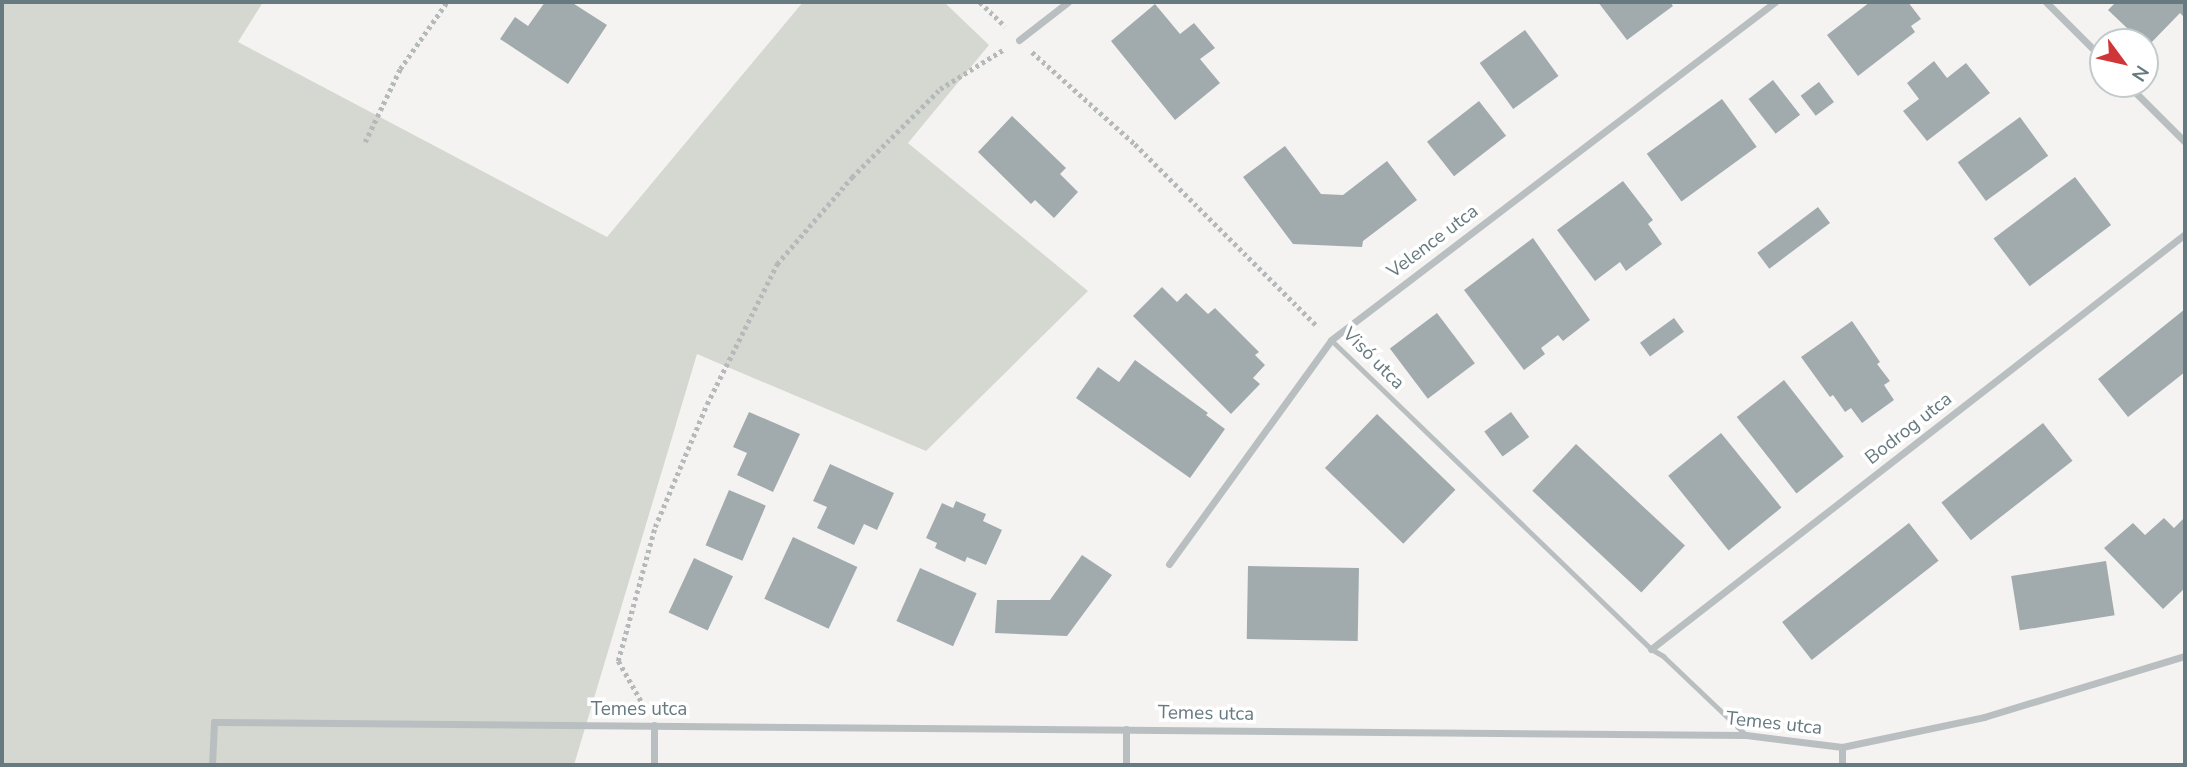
<!DOCTYPE html>
<html>
<head>
<meta charset="utf-8">
<style>
	body { margin:0 }
	#map { position:relative; width:2187px; height:767px; overflow:hidden; background:#f4f3f1; font-family:"Nunito Sans",sans-serif }
	div>[style] { position:absolute }
	.green>* { inset:0; background:#d5d8d0 }
	.building>* { inset:0; background:#a1abad; transform-origin:0 0 }
	.path>* { height:4.5px; margin-top:-2.25px; transform-origin:0; background:repeating-linear-gradient(90deg,#b5b9ba 0 3.5px,transparent 0 7px) }
	.service>* { height:5px; margin:-2.5px; padding:0 2.5px; transform-origin:2.5px; border-radius:2.5px; background:#b9bfc0 }
	.minor>* { height:7px; margin:-3.5px; padding:0 3.5px; transform-origin:3.5px; border-radius:3.5px; background:#b9bfc0 }
	span { translate:-50% -50%; white-space:nowrap; text-align:center; line-height:1.15; -webkit-text-stroke:7px #fff; paint-order:stroke }
	.street-label { font-size:19px; color:#667a7f }
	.frame { position:absolute; inset:0; border:4px solid #667a7f; pointer-events:none }
	.north { position:absolute; left:2089px; top:28px; width:70px; height:70px; box-sizing:border-box; background:#fff; border:2px solid #c2cacc; border-radius:50%; rotate:123deg; font-size:19px; font-weight:700; line-height:28px; text-align:center; color:#667a7f }
	.north::after { content:''; display:block; margin:auto; width:24px; height:32px; background:#d03537; clip-path:polygon(50% 0,100% 100%,50% 72%,0 100%) }
</style>
</head>
<body>
<div id="map">
	<div class="green">
		<i style="clip-path:polygon(2px 2px,263px 2px,238px 42px,607px 237px,803px 2px,944px 2px,989px 45px,908px 143px,1088px 291px,926px 451px,697px 354px,574px 765px,2px 765px)"></i>
	</div>
	<div class="building">
		<i style="clip-path:polygon(545px 2px,571px 2px,607px 25px,568px 84px,500px 39px,515px 17px,528px 26px)"></i>
		<i style="clip-path:polygon(1598px 2px,1670px 2px,1673px 6px,1627px 40px)"></i>
		<i style="clip-path:polygon(1870px 2px,1908px 2px,1921px 19px,1911px 26px,1915px 32px,1858px 76px,1827px 35px)"></i>
		<i style="clip-path:polygon(2116px 2px,2185px 2px,2185px 14px,2183px 16px,2180px 13px,2147px 47px,2108px 10px)"></i>
		<i style="clip-path:polygon(1155px 4px,1180px 34px,1194px 23px,1215px 48px,1200px 59px,1220px 83px,1175px 120px,1111px 41px)"></i>
		<i style="left:1525px;top:30px;width:57px;height:56px;rotate:54deg"></i>
		<i style="clip-path:polygon(1934px 61px,1947px 78px,1966px 63px,1990px 93px,1927px 141px,1903px 111px,1919px 99px,1907px 83px)"></i>
		<i style="left:1773px;top:80px;width:44px;height:31px;rotate:52deg"></i>
		<i style="left:1819px;top:82px;width:25px;height:23px;rotate:53deg"></i>
		<i style="left:1722px;top:99px;width:59px;height:93px;rotate:54deg"></i>
		<i style="left:1479px;top:101px;width:44px;height:66px;rotate:52deg"></i>
		<i style="clip-path:polygon(1012px 116px,1066px 168px,1060px 174px,1078px 192px,1054px 218px,1035px 200px,1031px 204px,978px 152px)"></i>
		<i style="left:2020px;top:117px;width:48px;height:77px;rotate:54deg"></i>
		<i style="clip-path:polygon(1285px 146px,1321px 194px,1343px 195px,1387px 161px,1417px 200px,1363px 241px,1362px 247px,1293px 244px,1243px 177px)"></i>
		<i style="left:2075px;top:177px;width:60px;height:102px;rotate:53deg"></i>
		<i style="clip-path:polygon(1623px 181px,1653px 220px,1648px 224px,1662px 244px,1626px 271px,1620px 262px,1595px 281px,1557px 230px)"></i>
		<i style="left:1818px;top:207px;width:20px;height:76px;rotate:53deg"></i>
		<i style="clip-path:polygon(1533px 238px,1590px 320px,1563px 341px,1558px 335px,1541px 348px,1545px 354px,1524px 370px,1464px 290px)"></i>
		<i style="clip-path:polygon(1162px 287px,1177px 302px,1186px 293px,1208px 314px,1215px 308px,1259px 352px,1255px 355px,1265px 365px,1253px 378px,1260px 384px,1231px 414px,1133px 316px)"></i>
		<i style="clip-path:polygon(2185px 309px,2185px 372px,2128px 417px,2098px 379px)"></i>
		<i style="left:1437px;top:313px;width:63px;height:59px;rotate:53deg"></i>
		<i style="left:1674px;top:318px;width:17px;height:42px;rotate:54deg"></i>
		<i style="clip-path:polygon(1852px 321px,1880px 362px,1877px 364px,1890px 381px,1884px 385px,1894px 400px,1862px 423px,1851px 408px,1845px 412px,1833px 395px,1830px 397px,1801px 357px)"></i>
		<i style="clip-path:polygon(1135px 360px,1208px 413px,1206px 415px,1225px 429px,1190px 478px,1076px 398px,1098px 367px,1119px 382px)"></i>
		<i style="left:1784px;top:380px;width:97px;height:60px;rotate:52deg"></i>
		<i style="clip-path:polygon(749px 412px,800px 434px,773px 492px,737px 475px,747px 453px,733px 447px)"></i>
		<i style="left:1511px;top:412px;width:31px;height:33px;rotate:54deg"></i>
		<i style="left:1377px;top:414px;width:109px;height:75px;rotate:44deg"></i>
		<i style="left:2043px;top:423px;width:48px;height:129px;rotate:52deg"></i>
		<i style="left:1721px;top:433px;width:96px;height:68px;rotate:51deg"></i>
		<i style="left:1576px;top:444px;width:149px;height:64px;rotate:43deg"></i>
		<i style="clip-path:polygon(830px 464px,894px 493px,877px 530px,864px 524px,854px 545px,817px 528px,827px 507px,813px 501px)"></i>
		<i style="left:729px;top:490px;width:40px;height:60px;rotate:23deg"></i>
		<i style="clip-path:polygon(956px 501px,986px 514px,983px 521px,1002px 530px,986px 565px,967px 557px,965px 562px,935px 548px,937px 543px,926px 538px,942px 503px,953px 508px)"></i>
		<i style="clip-path:polygon(2185px 517px,2185px 588px,2163px 609px,2104px 548px,2133px 523px,2145px 535px,2164px 518px,2174px 528px)"></i>
		<i style="left:1909px;top:523px;width:48px;height:161px;rotate:52deg"></i>
		<i style="left:793px;top:537px;width:71px;height:68px;rotate:25deg"></i>
		<i style="clip-path:polygon(1082px 555px,1112px 575px,1067px 636px,995px 633px,997px 600px,1050px 600px)"></i>
		<i style="left:694px;top:558px;width:43px;height:60px;rotate:25deg"></i>
		<i style="left:2106px;top:561px;width:55px;height:96px;rotate:81deg"></i>
		<i style="left:1248px;top:566px;width:111px;height:73px;rotate:1deg"></i>
		<i style="left:920px;top:568px;width:62px;height:58px;rotate:24deg"></i>
	</div>
	<div class="path">
		<i style="left:980px;top:2px;width:35px;rotate:44deg"></i>
		<i style="left:1032px;top:52px;width:138px;rotate:41.8deg"></i>
		<i style="left:1135px;top:144px;width:259px;rotate:45deg"></i>
		<i style="left:365px;top:142px;width:81px;rotate:-64.4deg"></i>
		<i style="left:400px;top:69px;width:82px;rotate:-55deg"></i>
		<i style="left:644px;top:707px;width:53px;rotate:-119.5deg"></i>
		<i style="left:618px;top:661px;width:139px;rotate:-74.6deg"></i>
		<i style="left:655px;top:527px;width:134px;rotate:-67.1deg"></i>
		<i style="left:707px;top:404px;width:157px;rotate:-63.4deg"></i>
		<i style="left:777px;top:264px;width:115px;rotate:-49.2deg"></i>
		<i style="left:852px;top:177px;width:124px;rotate:-45deg"></i>
		<i style="left:940px;top:89px;width:74px;rotate:-31.8deg"></i>
	</div>
	<div class="service">
		<i style="left:1331px;top:340px;width:445px;rotate:44deg"></i>
		<i style="left:1651px;top:649px;width:14px;rotate:30deg"></i>
		<i style="left:1663px;top:656px;width:115px;rotate:43.6deg"></i>
	</div>
	<div class="minor">
		<i style="left:2046px;top:2px;width:81px;rotate:45deg"></i>
		<i style="left:1019px;top:40px;width:62px;rotate:-37.8deg"></i>
		<i style="left:2127px;top:84px;width:82px;rotate:45deg"></i>
		<i style="left:1169px;top:564px;width:276px;rotate:-54.1deg"></i>
		<i style="left:1331px;top:340px;width:558px;rotate:-37.28deg"></i>
		<i style="left:1651px;top:649px;width:676px;rotate:-37.85deg"></i>
		<i style="left:212px;top:765px;width:43px;rotate:-87.3deg"></i>
		<i style="left:214px;top:722px;width:1532px;rotate:0.49deg"></i>
		<i style="left:1746px;top:735px;width:97px;rotate:7.1deg"></i>
		<i style="left:1842px;top:747px;width:145px;rotate:-11.9deg"></i>
		<i style="left:1984px;top:717px;width:210px;rotate:-16.9deg"></i>
		<i style="left:654px;top:765px;width:40px;rotate:-90deg"></i>
		<i style="left:1126px;top:765px;width:36px;rotate:-90deg"></i>
		<i style="left:1842px;top:765px;width:18px;rotate:-90deg"></i>
	</div>
	<div class="street-label">
		<span style="left:1433px;top:242px;rotate:-37deg">Velence utca</span>
		<span style="left:1373px;top:359px;rotate:45deg">Visó utca</span>
		<span style="left:1909px;top:429px;rotate:-38deg">Bodrog utca</span>
		<span style="left:639px;top:710px">Temes utca</span>
		<span style="left:1206px;top:714px;rotate:1deg">Temes utca</span>
		<span style="left:1774px;top:724px;rotate:6deg">Temes utca</span>
	</div>
	<div class="frame"></div>
	<div class="north">N</div>
</div>
</body>
</html>
